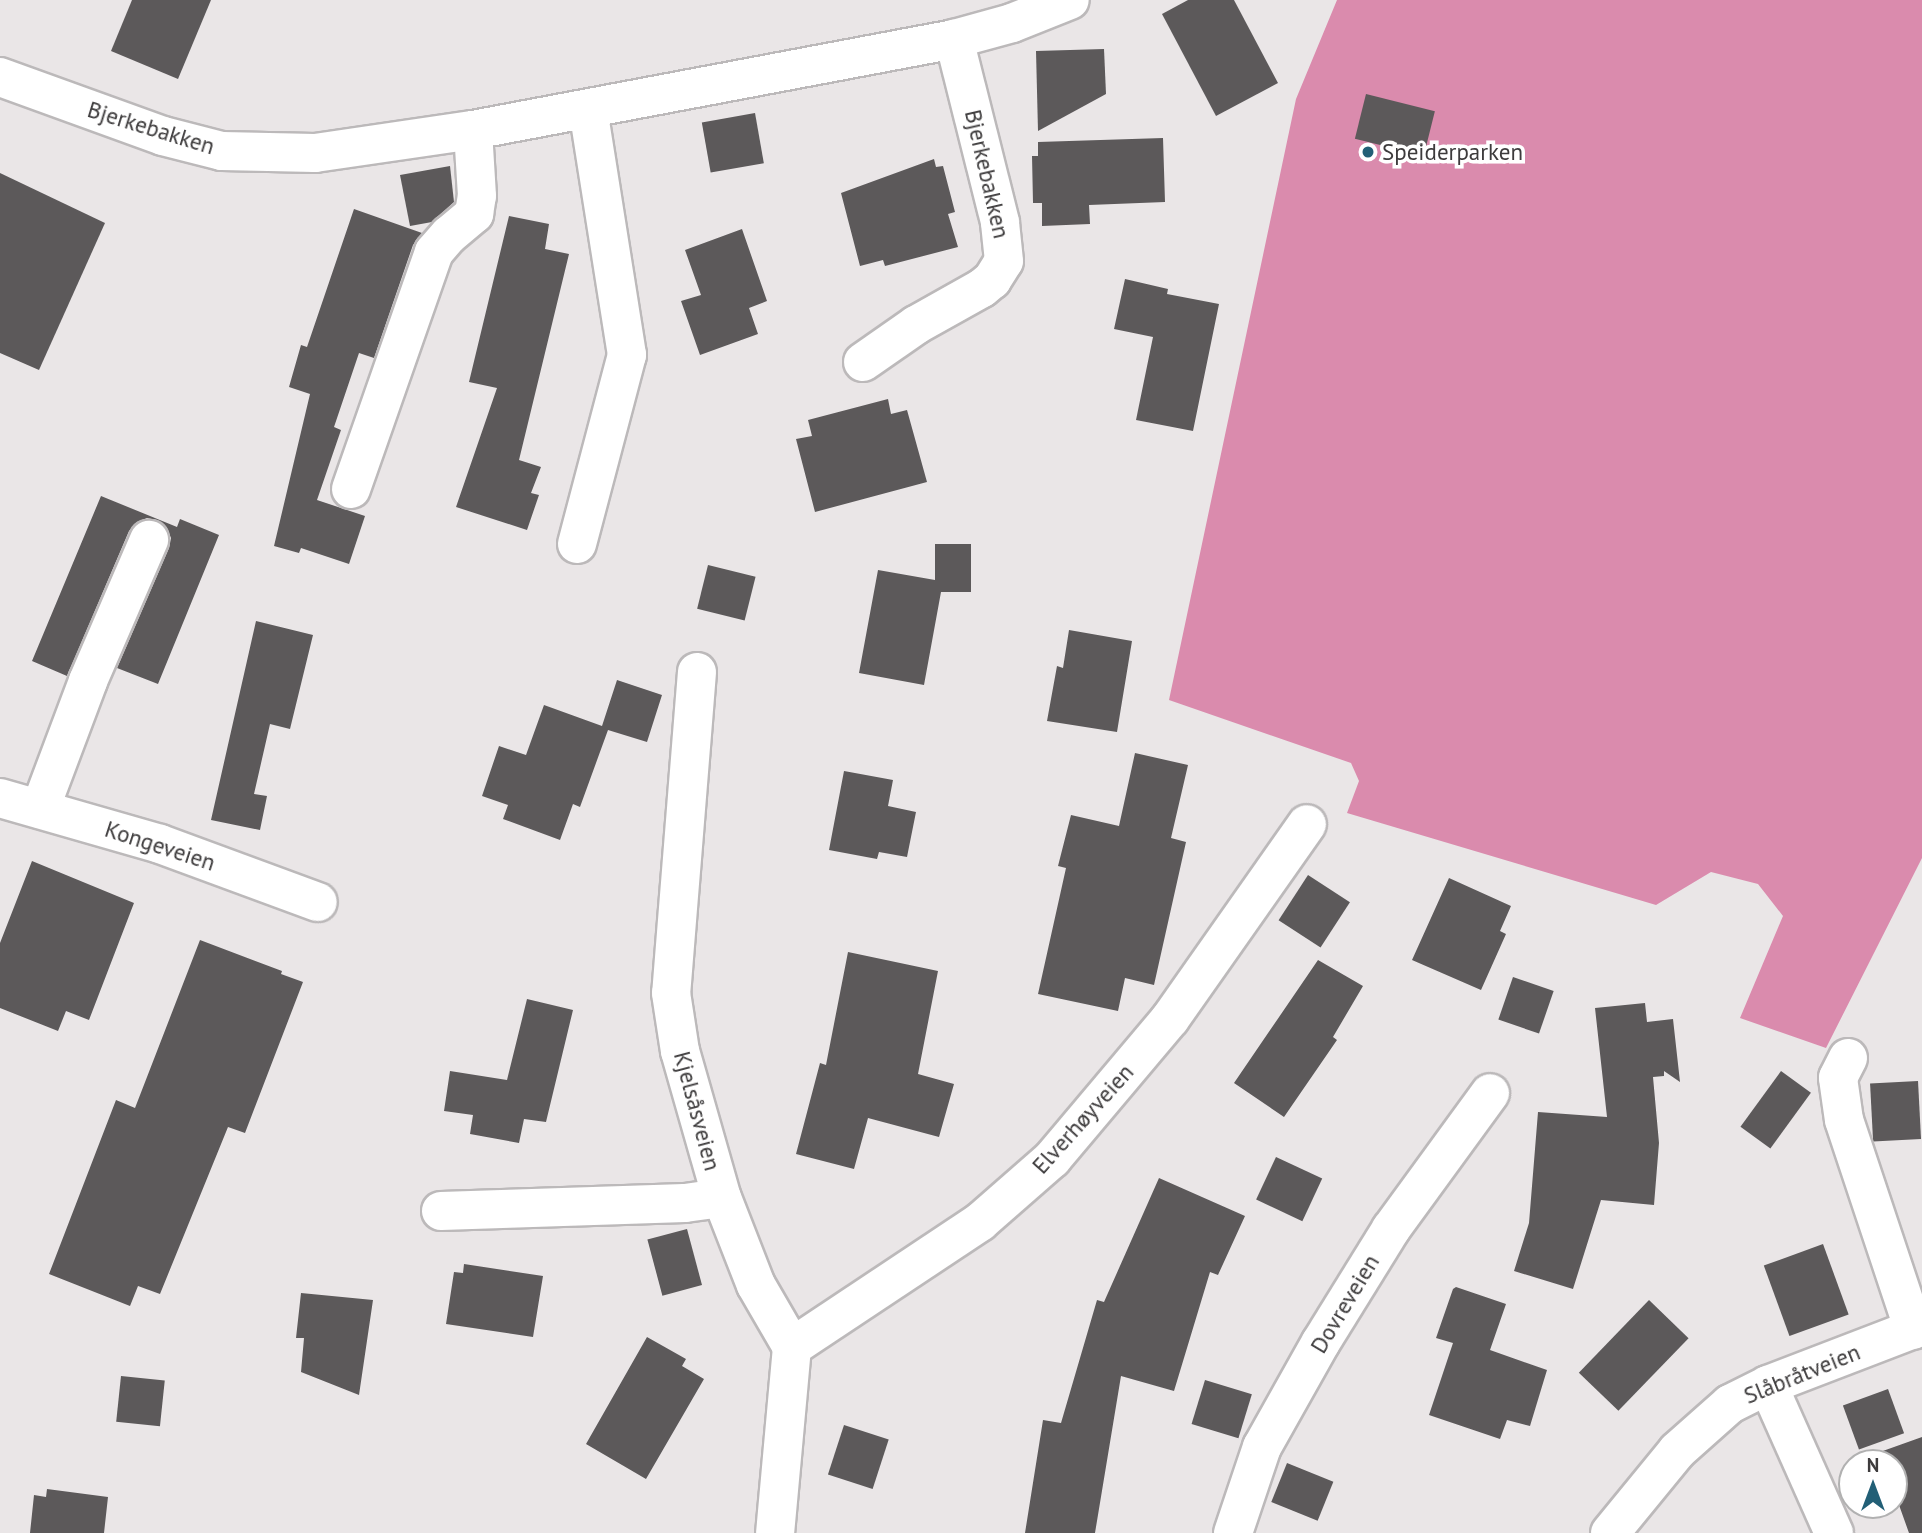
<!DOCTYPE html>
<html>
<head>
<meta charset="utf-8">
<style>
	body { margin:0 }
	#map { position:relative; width:1922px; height:1533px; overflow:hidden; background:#eae6e7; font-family:"PT Sans",sans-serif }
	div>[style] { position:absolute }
	.forest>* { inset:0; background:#da8bad }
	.building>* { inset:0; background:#5c595a; transform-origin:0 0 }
	.roads { filter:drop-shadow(2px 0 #bcb9ba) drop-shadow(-2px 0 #bcb9ba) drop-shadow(0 2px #bcb9ba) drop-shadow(0 -2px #bcb9ba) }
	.minor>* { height:38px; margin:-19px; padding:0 19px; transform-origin:19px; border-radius:19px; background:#fff }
	.dots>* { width:19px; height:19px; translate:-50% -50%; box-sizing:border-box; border:4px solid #fff; border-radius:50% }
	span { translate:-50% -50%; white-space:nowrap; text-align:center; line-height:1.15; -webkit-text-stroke:7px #fff; paint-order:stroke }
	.street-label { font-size:23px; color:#3d3b3c }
	.poi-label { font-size:23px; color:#3d3b3c }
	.left { translate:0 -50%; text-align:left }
	.north { position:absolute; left:1838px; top:1449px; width:70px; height:70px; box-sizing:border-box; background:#fff; border:2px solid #b1b1b1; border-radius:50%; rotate:0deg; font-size:19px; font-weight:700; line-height:28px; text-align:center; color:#3d3b3c }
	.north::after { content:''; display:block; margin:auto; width:24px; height:32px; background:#225f76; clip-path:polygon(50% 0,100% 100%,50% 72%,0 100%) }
</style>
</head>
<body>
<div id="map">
	<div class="forest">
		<i style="clip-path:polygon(1337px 0,1922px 0,1922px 858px,1826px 1048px,1740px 1018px,1783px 916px,1758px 884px,1711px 872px,1656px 905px,1347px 813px,1359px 781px,1351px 763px,1169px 700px,1296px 99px)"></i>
	</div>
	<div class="building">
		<i style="clip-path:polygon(132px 0,211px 0,178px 79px,111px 51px)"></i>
		<i style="clip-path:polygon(1188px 0,1234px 0,1278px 83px,1216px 116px,1162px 14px)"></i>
		<i style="clip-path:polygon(1104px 49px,1106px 94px,1038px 131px,1036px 51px)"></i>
		<i style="left:1366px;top:94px;width:71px;height:46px;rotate:14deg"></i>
		<i style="left:755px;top:113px;width:51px;height:54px;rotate:80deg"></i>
		<i style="clip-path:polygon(1163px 138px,1165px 202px,1089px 205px,1090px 224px,1042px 226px,1042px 203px,1033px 203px,1032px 156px,1038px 156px,1038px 142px)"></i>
		<i style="clip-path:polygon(934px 159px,936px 167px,943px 166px,955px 212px,948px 214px,958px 247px,885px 266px,883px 260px,860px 266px,841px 193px)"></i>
		<i style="clip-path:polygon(450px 166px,454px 202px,432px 222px,410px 226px,400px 175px)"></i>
		<i style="clip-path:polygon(0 173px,105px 223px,39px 370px,0 353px)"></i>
		<i style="clip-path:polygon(354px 209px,422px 233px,413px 245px,374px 358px,359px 353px,334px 427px,341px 430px,317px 500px,365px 516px,349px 564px,301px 548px,299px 553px,274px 546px,310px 394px,289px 387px,301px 345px,307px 347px)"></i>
		<i style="clip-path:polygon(509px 216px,549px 224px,545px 249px,569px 254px,519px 460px,541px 467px,531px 493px,539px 495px,527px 530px,456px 507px,497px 388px,469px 382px)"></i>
		<i style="clip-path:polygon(742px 229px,767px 301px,749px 308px,758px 334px,700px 355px,681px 301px,701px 295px,685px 250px)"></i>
		<i style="clip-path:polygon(1125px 279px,1168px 289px,1167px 294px,1219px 304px,1193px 431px,1136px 420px,1153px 337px,1114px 329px)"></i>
		<i style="clip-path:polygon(888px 399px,891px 414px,907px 410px,927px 482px,815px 512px,796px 439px,812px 436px,808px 420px)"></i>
		<i style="clip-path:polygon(101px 496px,177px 527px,180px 519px,219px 535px,158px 684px,117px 668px,169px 548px,171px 538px,167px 528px,157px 520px,147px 518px,137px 522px,129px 531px,67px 676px,32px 661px)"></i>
		<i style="clip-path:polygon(935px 544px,971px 544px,971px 592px,941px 592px,924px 685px,859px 673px,878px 570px,935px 580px)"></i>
		<i style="left:708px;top:565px;width:49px;height:45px;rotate:14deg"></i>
		<i style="clip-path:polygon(256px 621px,313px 635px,290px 729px,270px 724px,254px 794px,267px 796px,260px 830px,211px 820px)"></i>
		<i style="clip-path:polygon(1069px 630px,1132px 641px,1117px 732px,1047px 721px,1057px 666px,1063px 668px)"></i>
		<i style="clip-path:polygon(617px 680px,662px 695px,647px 742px,608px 730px,580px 807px,573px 804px,560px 840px,503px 819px,508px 805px,482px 796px,499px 746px,526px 755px,544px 705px,602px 726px)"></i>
		<i style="clip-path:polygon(1135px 753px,1188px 765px,1171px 838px,1186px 842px,1154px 985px,1125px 978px,1118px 1011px,1038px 994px,1066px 868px,1058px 866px,1071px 815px,1119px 826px)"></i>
		<i style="clip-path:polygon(844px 771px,893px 780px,888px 806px,916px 812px,907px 857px,879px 852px,877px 859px,829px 850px)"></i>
		<i style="clip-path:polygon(32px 861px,134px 903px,89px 1020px,66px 1011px,58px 1031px,0 1008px,0 943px)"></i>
		<i style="left:1308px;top:875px;width:50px;height:54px;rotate:33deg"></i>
		<i style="clip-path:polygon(1449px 878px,1511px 906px,1500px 931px,1506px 934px,1481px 990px,1412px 960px)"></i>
		<i style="clip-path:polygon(200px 940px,282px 971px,281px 974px,303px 982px,245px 1133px,228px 1127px,160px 1294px,138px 1286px,130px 1306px,49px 1274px,116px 1100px,135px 1108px)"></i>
		<i style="clip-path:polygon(848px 952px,938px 971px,918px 1074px,954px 1084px,939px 1137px,868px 1118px,854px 1169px,796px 1154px,820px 1063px,826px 1065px)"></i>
		<i style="clip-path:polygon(1318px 960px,1363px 986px,1333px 1037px,1337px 1040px,1284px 1117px,1234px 1083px)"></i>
		<i style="left:1513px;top:977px;width:43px;height:45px;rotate:19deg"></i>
		<i style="clip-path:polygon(527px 999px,573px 1010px,546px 1122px,524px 1119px,519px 1143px,470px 1134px,473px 1115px,444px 1111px,450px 1071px,507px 1080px)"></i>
		<i style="clip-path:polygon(1645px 1003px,1647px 1022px,1673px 1019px,1680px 1082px,1664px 1071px,1664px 1076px,1653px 1077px,1659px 1143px,1654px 1205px,1601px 1200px,1573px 1289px,1514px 1271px,1529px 1223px,1538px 1112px,1607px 1117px,1595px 1008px)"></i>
		<i style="left:1781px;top:1071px;width:37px;height:69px;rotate:36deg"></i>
		<i style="left:1918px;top:1081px;width:58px;height:48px;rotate:87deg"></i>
		<i style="left:1276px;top:1157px;width:51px;height:47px;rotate:25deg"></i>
		<i style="clip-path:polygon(1159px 1178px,1245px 1216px,1218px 1275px,1210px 1272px,1174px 1391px,1121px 1376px,1095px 1533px,1025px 1533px,1043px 1420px,1061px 1423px,1097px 1300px,1104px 1302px)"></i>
		<i style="left:687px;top:1229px;width:58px;height:41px;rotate:75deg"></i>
		<i style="left:1823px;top:1244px;width:75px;height:63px;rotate:70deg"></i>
		<i style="clip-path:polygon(464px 1264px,543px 1276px,533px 1337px,446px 1324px,454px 1272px,463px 1273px)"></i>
		<i style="clip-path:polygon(1456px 1287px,1506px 1304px,1490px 1350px,1547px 1370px,1530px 1426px,1507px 1420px,1500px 1439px,1429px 1415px,1453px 1343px,1436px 1338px,1453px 1289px)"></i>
		<i style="clip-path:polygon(301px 1293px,373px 1300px,359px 1395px,301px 1372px,304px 1338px,296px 1338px)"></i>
		<i style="left:1649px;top:1300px;width:55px;height:101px;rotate:44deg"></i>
		<i style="clip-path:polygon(647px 1337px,686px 1359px,682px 1366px,704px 1379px,646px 1479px,586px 1444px)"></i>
		<i style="left:121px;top:1376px;width:44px;height:46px;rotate:6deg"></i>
		<i style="left:1205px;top:1380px;width:49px;height:46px;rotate:17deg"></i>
		<i style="left:1888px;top:1389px;width:47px;height:48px;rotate:70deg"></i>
		<i style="left:844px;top:1425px;width:47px;height:52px;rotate:18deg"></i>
		<i style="clip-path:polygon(1922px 1437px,1922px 1533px,1909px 1533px,1894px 1491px,1894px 1463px,1884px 1463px,1880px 1452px)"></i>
		<i style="left:1287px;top:1463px;width:50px;height:42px;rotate:22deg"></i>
		<i style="clip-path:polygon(47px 1489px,108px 1497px,104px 1533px,30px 1533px,34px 1495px,46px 1497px)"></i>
	</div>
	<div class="roads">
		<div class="minor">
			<i style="left:0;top:77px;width:173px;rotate:19.9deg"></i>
			<i style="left:163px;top:136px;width:61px;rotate:14.3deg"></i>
			<i style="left:222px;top:151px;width:93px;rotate:1.2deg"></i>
			<i style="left:315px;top:153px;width:160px;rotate:-8.3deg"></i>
			<i style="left:473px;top:130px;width:490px;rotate:-10.7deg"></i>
			<i style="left:954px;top:39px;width:60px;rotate:-15.4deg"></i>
			<i style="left:1012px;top:23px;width:62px;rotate:-21.6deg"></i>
			<i style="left:863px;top:362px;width:65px;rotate:-34.9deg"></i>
			<i style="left:916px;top:325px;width:76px;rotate:-29.3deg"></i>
			<i style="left:982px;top:288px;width:13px;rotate:-39deg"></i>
			<i style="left:992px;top:280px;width:22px;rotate:-58deg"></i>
			<i style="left:1004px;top:261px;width:39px;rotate:-96deg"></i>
			<i style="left:1000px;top:222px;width:189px;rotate:-104.1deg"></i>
			<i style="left:351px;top:489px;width:251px;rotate:-70.7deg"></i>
			<i style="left:434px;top:252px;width:23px;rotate:-49deg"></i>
			<i style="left:449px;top:235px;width:33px;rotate:-40deg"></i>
			<i style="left:474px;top:214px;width:18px;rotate:-81deg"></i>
			<i style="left:477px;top:196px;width:66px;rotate:-93.5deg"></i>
			<i style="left:577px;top:544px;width:196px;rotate:-75.2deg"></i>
			<i style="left:627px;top:355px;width:249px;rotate:-99deg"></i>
			<i style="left:697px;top:672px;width:322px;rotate:94.6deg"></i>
			<i style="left:671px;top:993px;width:59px;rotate:81.2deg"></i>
			<i style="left:680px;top:1051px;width:153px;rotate:74.1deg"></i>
			<i style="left:722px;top:1198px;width:93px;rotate:68.7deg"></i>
			<i style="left:756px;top:1285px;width:72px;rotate:59.9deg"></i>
			<i style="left:792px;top:1347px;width:187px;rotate:95.2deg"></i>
			<i style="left:0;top:798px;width:166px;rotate:16deg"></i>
			<i style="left:160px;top:844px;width:168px;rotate:20.2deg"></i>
			<i style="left:40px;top:809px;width:137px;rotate:-69.4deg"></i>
			<i style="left:88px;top:681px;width:154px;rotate:-66.6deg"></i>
			<i style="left:1848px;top:1058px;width:22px;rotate:117deg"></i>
			<i style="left:1838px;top:1078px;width:42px;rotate:81.9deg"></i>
			<i style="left:1844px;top:1120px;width:221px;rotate:71.6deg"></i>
			<i style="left:441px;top:1211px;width:244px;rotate:-1.9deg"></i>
			<i style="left:685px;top:1203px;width:37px;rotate:-8deg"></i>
			<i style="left:792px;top:1347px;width:226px;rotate:-33.6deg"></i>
			<i style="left:980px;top:1222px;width:96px;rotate:-41.2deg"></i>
			<i style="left:1052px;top:1159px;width:183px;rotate:-49.9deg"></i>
			<i style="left:1170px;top:1019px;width:238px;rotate:-54.9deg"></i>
			<i style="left:1768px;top:1385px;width:162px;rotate:66deg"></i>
			<i style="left:1233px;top:1533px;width:91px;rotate:-71.4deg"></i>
			<i style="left:1262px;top:1447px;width:120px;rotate:-60.7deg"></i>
			<i style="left:1321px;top:1342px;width:133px;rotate:-58.2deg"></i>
			<i style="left:1391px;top:1229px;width:168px;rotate:-53.9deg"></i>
			<i style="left:1610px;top:1533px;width:106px;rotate:-50.7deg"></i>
			<i style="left:1677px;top:1451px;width:71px;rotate:-41.6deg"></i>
			<i style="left:1730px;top:1404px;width:42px;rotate:-26.6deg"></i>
			<i style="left:1768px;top:1385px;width:165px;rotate:-21deg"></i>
		</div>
	</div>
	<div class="dots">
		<i style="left:1368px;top:152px;background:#225f76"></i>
	</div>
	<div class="street-label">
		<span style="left:151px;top:128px;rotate:17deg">Bjerkebakken</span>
		<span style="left:987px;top:174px;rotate:77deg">Bjerkebakken</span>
		<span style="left:160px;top:846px;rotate:18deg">Kongeveien</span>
		<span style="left:697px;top:1111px;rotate:75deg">Kjelsåsveien</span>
		<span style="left:1083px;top:1119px;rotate:-48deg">Elverhøyveien</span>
		<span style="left:1345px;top:1304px;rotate:-59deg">Dovreveien</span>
		<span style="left:1802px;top:1374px;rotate:-22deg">Slåbråtveien</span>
	</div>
	<div class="poi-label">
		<span class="left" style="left:1382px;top:152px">Speiderparken</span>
	</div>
	<div class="north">N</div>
</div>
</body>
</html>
